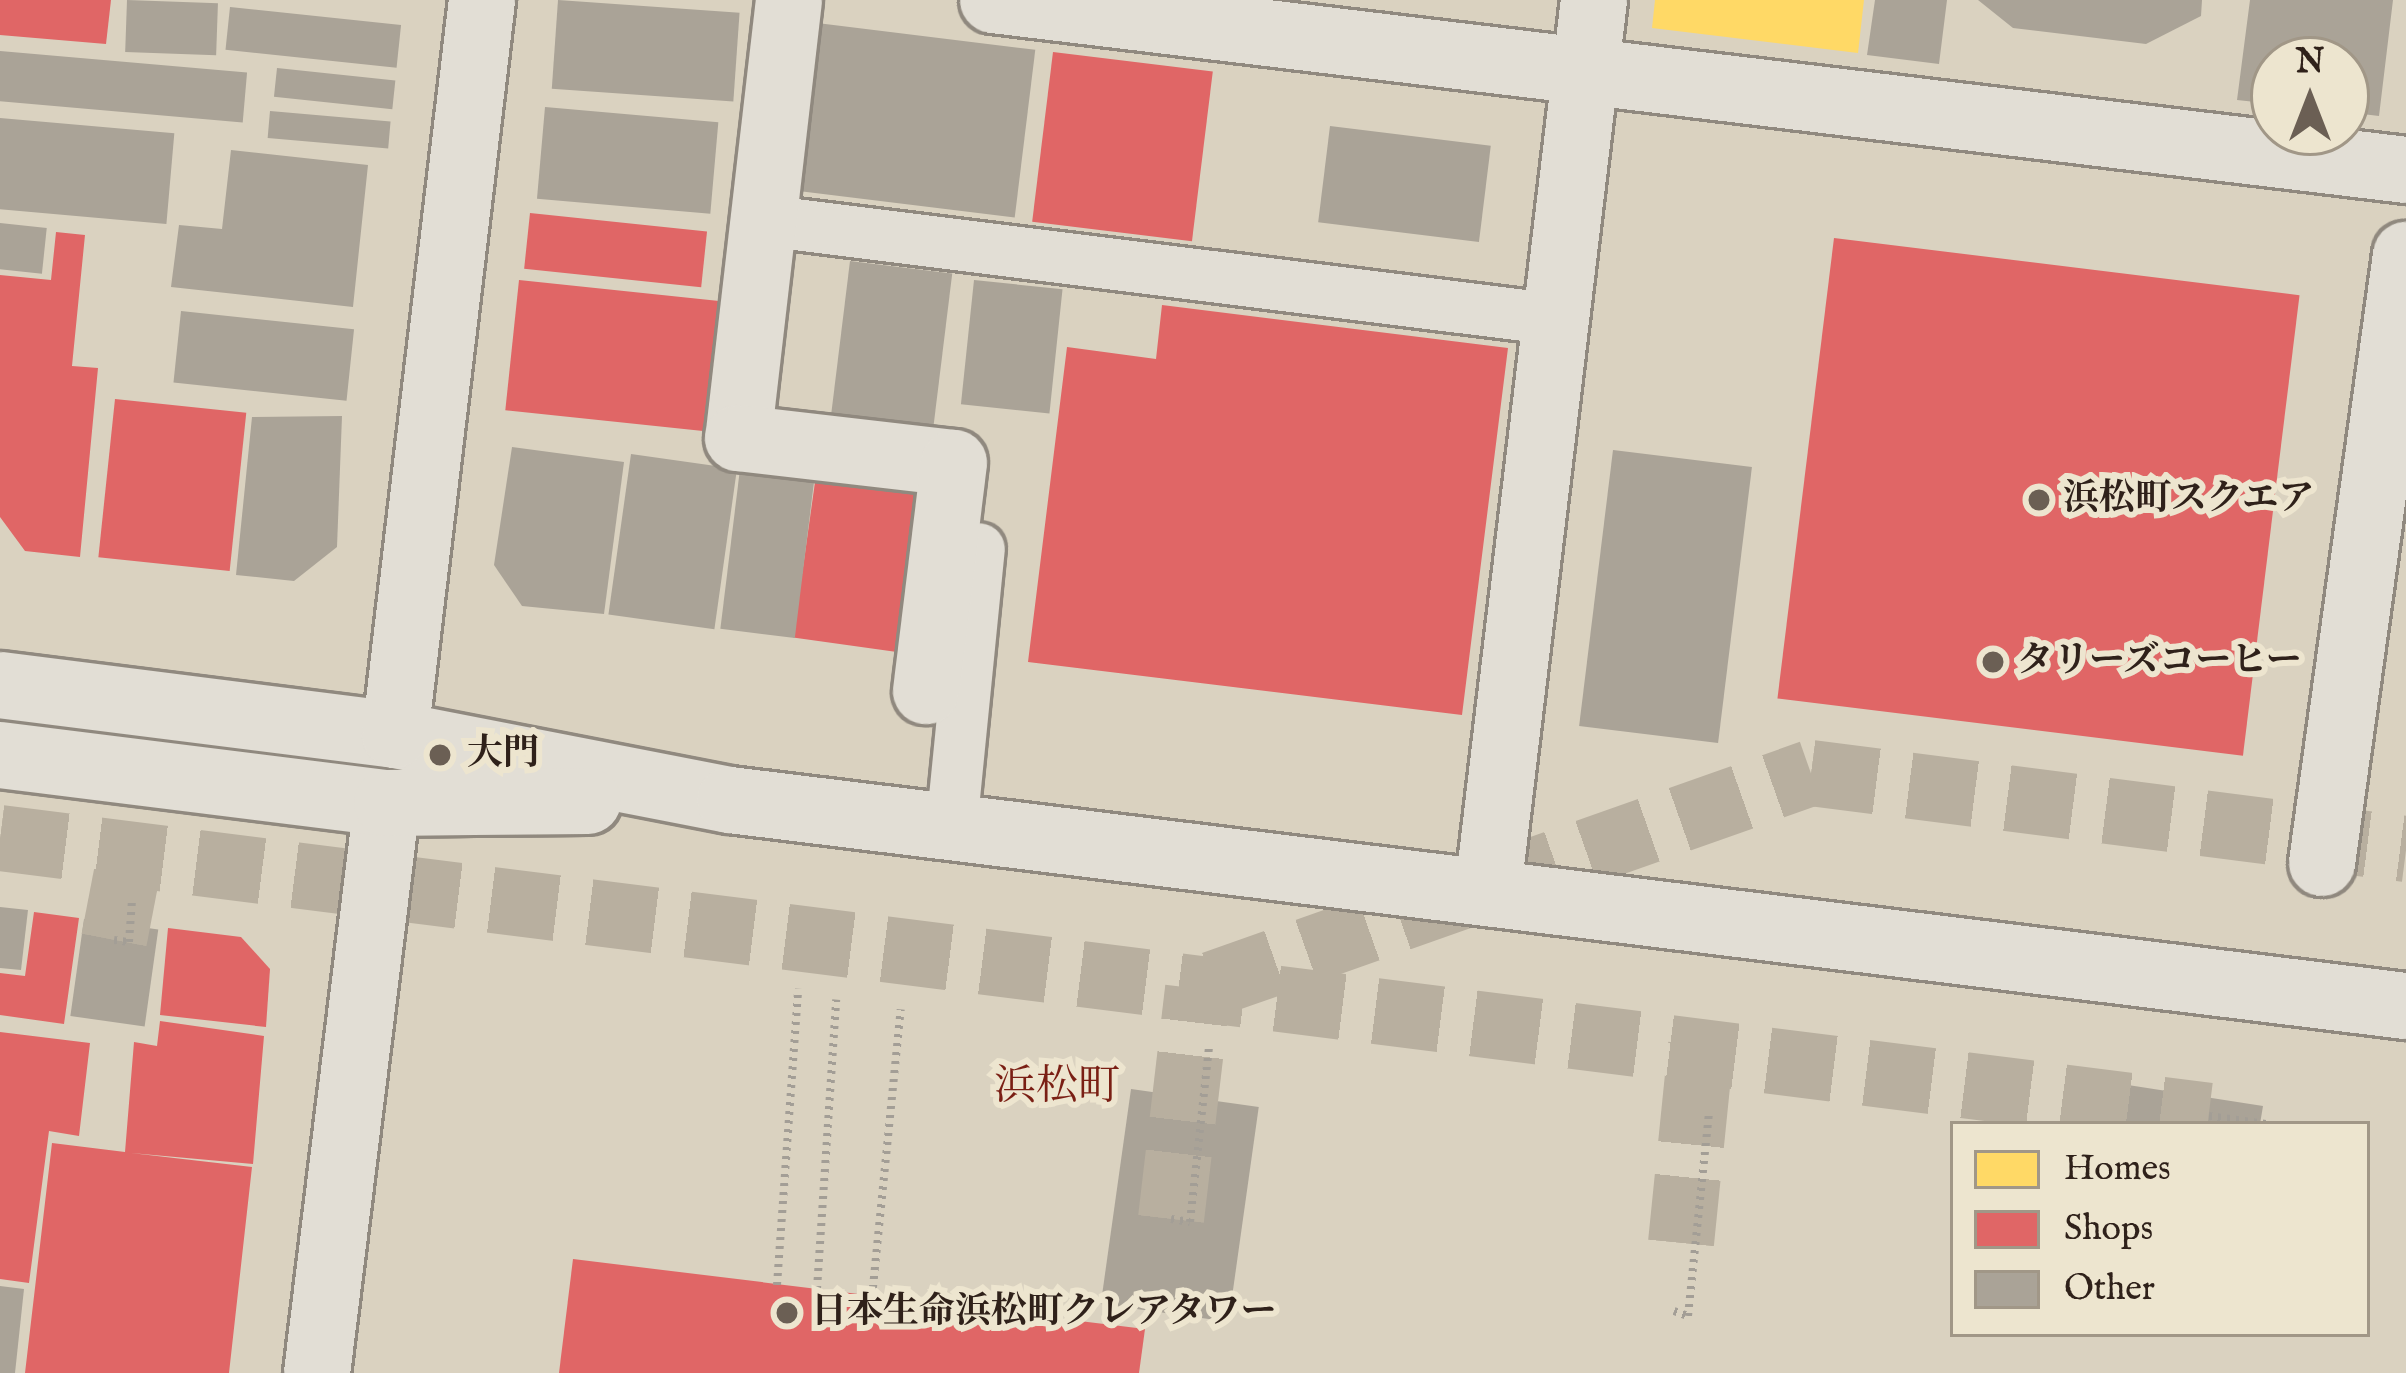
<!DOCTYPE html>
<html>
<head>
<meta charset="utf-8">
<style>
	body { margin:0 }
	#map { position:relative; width:2406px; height:1373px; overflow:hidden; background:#dad2c0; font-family:"IM FELL English","Noto Serif JP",serif }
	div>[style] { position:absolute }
	.homes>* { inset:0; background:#ffd966 }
	.shops>* { inset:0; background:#e06666; transform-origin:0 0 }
	.building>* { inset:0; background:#aaa397; transform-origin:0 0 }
	.street-tunnel>* { height:66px; margin-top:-33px; transform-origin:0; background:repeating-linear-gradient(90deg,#b8af9f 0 66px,transparent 0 99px) }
	.path>* { height:8px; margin-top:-4px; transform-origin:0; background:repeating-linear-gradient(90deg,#a39e96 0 3px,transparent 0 9px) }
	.roads { filter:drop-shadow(3px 0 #90897f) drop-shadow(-3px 0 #90897f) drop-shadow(0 3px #90897f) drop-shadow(0 -3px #90897f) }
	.lane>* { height:51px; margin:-25.5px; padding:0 25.5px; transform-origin:25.5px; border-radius:25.5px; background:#e2ded5 }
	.street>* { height:66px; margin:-33px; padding:0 33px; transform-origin:33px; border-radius:33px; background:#e2ded5 }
	.secondary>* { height:66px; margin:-33px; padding:0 33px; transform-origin:33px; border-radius:33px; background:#e2ded5 }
	.dots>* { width:33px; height:33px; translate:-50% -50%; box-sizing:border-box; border:6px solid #ede5cf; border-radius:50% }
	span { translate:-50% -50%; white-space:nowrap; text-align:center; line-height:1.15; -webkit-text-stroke:12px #ede5cf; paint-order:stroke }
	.poi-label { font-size:36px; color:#2f211a; font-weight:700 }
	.left { translate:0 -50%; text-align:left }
	.quarter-label { font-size:42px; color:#7a1f14 }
	.legend { position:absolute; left:1950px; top:1121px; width:420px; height:216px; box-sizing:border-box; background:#ede5cf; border:3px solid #a19787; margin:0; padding:15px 21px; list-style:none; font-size:36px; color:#2f211a }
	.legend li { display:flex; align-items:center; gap:24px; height:60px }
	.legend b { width:60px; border:3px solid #a19787 }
	.north { position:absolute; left:2250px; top:36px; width:120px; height:120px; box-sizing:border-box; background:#ede5cf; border:3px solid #a19787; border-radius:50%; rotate:0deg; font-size:33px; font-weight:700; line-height:48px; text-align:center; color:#2f211a }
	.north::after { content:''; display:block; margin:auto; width:42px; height:54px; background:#6b5f54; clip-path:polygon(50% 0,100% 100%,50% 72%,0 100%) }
</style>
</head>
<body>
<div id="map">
	<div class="homes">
		<i style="clip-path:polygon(1655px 0,1864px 0,1858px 53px,1652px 28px)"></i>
	</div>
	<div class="shops">
		<i style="clip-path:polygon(0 0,111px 0,106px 44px,0 35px)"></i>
		<i style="left:1053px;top:52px;width:161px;height:171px;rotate:7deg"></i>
		<i style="left:530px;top:213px;width:178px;height:56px;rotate:6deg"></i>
		<i style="clip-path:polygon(56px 232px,85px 235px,72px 366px,98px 368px,80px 557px,25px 551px,0 517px,0 275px,51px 280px)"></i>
		<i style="left:1834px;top:238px;width:469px;height:464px;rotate:7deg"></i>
		<i style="left:519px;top:280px;width:206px;height:131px;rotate:6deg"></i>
		<i style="clip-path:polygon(1162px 305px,1508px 348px,1462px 715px,1028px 662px,1067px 347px,1156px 359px)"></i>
		<i style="left:115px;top:399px;width:132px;height:159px;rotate:6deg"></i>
		<i style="left:816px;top:475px;width:112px;height:164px;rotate:8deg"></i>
		<i style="clip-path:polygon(34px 912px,79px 918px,64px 1024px,0 1015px,0 973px,25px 976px)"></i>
		<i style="clip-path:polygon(168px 928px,241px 937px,270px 969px,266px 1027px,160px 1015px)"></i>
		<i style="clip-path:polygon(160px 1021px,264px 1036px,253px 1164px,131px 1153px,252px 1167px,229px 1373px,25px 1373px,52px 1143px,125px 1152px,134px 1042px,157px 1046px)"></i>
		<i style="clip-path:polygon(0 1032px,90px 1043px,79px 1136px,49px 1131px,29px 1283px,0 1279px)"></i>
		<i style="clip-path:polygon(573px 1259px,1145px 1329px,1139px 1373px,559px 1373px)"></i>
	</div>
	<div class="building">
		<i style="left:127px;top:0;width:91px;height:52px;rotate:2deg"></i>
		<i style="left:558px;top:0;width:182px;height:89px;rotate:4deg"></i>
		<i style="clip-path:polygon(1875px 0,1947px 0,1939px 64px,1867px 55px)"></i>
		<i style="clip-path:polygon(1978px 0,2202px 0,2201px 16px,2146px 44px,2013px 28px)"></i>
		<i style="clip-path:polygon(2250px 0,2393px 0,2379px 116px,2346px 112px,2346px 60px,2274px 60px,2274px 104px,2237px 100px)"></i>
		<i style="left:230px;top:7px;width:172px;height:43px;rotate:6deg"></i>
		<i style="left:809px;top:22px;width:228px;height:169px;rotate:7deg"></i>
		<i style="left:0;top:51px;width:248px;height:50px;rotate:5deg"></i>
		<i style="left:277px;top:68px;width:119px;height:29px;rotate:6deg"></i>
		<i style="left:545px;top:107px;width:174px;height:92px;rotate:5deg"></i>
		<i style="left:270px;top:111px;width:121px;height:27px;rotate:5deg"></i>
		<i style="left:0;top:118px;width:175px;height:91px;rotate:5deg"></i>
		<i style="left:1330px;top:126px;width:162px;height:97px;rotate:7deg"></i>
		<i style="clip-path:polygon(231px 150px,368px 165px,353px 307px,171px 287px,179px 225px,222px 229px)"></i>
		<i style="left:0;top:223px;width:47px;height:46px;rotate:6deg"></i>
		<i style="left:850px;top:261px;width:103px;height:165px;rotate:7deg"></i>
		<i style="left:974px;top:280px;width:89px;height:125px;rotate:6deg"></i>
		<i style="left:181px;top:311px;width:174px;height:72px;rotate:6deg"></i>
		<i style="clip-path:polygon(342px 416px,337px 547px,294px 581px,236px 575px,252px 417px)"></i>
		<i style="clip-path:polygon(512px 447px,624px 462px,604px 614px,522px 606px,494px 565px)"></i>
		<i style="left:1613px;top:450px;width:140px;height:278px;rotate:7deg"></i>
		<i style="left:631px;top:454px;width:107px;height:162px;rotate:8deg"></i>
		<i style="left:740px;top:469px;width:75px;height:161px;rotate:7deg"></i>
		<i style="clip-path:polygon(0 907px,28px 910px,21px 970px,0 968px)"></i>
		<i style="left:84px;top:919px;width:75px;height:98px;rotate:8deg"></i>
		<i style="clip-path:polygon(2128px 1085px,2263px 1106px,2260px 1124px,2122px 1122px)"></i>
		<i style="left:1131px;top:1089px;width:129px;height:217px;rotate:8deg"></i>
		<i style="clip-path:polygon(0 1286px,24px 1289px,15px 1373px,0 1373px)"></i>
	</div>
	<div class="street-tunnel">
		<i style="left:0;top:838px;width:2226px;rotate:7.17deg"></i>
		<i style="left:114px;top:940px;width:85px;rotate:-79.1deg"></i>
		<i style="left:1213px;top:984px;width:634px;rotate:-19.44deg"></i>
		<i style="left:1811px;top:773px;width:600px;rotate:7.28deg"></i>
		<i style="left:1171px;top:1219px;width:232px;rotate:-83.3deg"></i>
		<i style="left:1681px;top:1243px;width:199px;rotate:-84.2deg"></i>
	</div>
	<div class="path">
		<i style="left:114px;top:940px;width:15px;rotate:8deg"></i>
		<i style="left:129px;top:942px;width:42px;rotate:-85.9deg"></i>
		<i style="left:2209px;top:1116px;width:59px;rotate:7.9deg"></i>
		<i style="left:1171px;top:1219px;width:19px;rotate:9deg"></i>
		<i style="left:1190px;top:1222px;width:177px;rotate:-83.8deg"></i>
		<i style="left:777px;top:1285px;width:297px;rotate:-85.9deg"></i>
		<i style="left:817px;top:1289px;width:290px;rotate:-86.2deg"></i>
		<i style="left:872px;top:1297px;width:289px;rotate:-84.3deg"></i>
		<i style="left:1674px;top:1311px;width:15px;rotate:20deg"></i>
		<i style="left:1688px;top:1316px;width:204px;rotate:-84.1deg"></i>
	</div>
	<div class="roads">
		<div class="lane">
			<i style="left:763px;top:220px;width:799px;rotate:7.12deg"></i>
			<i style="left:951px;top:827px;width:280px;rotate:-84.3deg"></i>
		</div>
		<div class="street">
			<i style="left:789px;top:0;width:441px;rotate:96.6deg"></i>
			<i style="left:738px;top:438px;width:217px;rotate:6.6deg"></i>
			<i style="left:954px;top:463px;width:230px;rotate:97deg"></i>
			<i style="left:993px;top:0;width:1423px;rotate:6.86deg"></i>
			<i style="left:2322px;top:863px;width:614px;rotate:-82.13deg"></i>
			<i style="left:1488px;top:890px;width:896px;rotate:-83.21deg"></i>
			<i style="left:317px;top:1373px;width:574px;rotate:-83deg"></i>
		</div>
		<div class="secondary">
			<i style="left:0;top:685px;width:398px;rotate:7.2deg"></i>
			<i style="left:395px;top:735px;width:341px;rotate:11deg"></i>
			<i style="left:730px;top:800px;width:1689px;rotate:7.01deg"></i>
			<i style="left:395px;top:735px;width:740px;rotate:-83.25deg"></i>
			<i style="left:0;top:755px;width:390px;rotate:7.1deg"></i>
			<i style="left:387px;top:803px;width:201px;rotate:-0.6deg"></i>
		</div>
	</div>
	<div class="dots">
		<i style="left:2039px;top:500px;background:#6b5f54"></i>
		<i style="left:1993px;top:662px;background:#6b5f54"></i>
		<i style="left:440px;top:755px;background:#6b5f54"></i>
		<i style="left:787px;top:1313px;background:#6b5f54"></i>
	</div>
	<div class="poi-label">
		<span class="left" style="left:2063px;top:500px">浜松町スクエア</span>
		<span class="left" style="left:2017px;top:662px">タリーズコーヒー</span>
		<span class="left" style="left:467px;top:755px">大門</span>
		<span class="left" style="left:811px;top:1313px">日本生命浜松町クレアタワー</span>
	</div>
	<div class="quarter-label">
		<span style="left:1057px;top:1088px">浜松町</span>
	</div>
	<ul class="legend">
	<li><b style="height:33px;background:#ffd966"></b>Homes</li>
	<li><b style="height:33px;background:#e06666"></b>Shops</li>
	<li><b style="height:33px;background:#aaa397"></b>Other</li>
	</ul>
	<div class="north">N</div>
</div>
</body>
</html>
